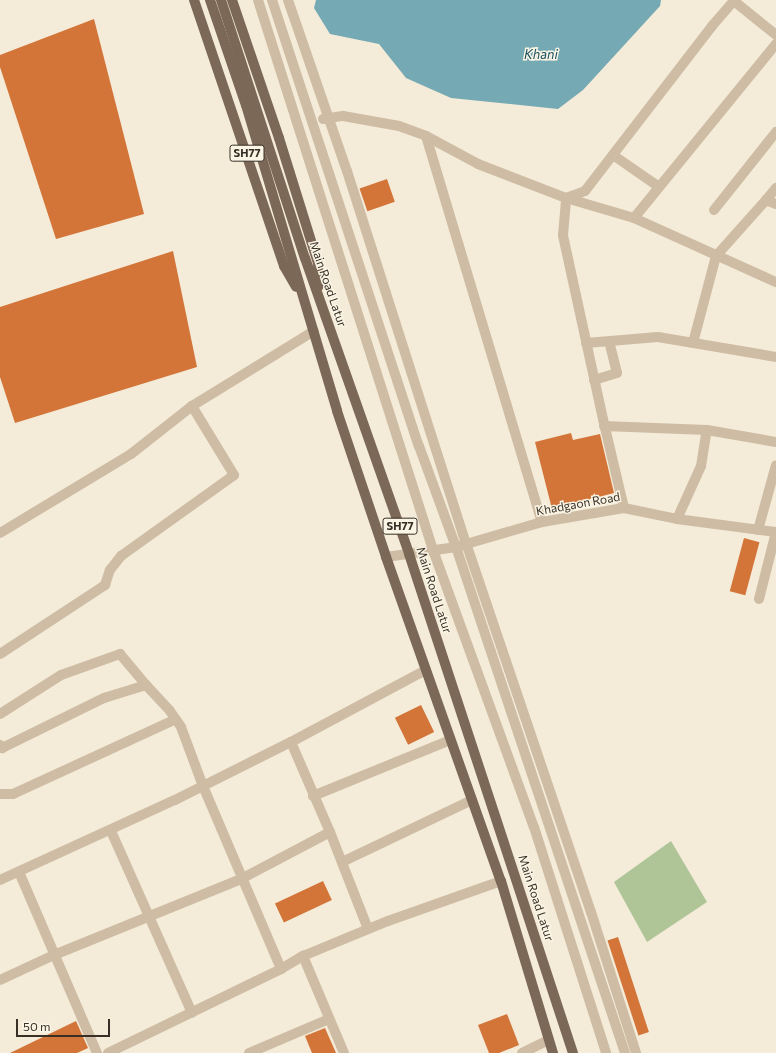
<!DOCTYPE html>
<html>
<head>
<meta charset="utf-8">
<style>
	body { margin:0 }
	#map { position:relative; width:776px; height:1053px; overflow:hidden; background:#f4ebd9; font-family:Commissioner,sans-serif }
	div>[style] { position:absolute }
	.green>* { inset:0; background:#afc598 }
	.water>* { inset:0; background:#75a9b4 }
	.building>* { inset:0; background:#d37438; transform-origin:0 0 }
	.minor>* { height:10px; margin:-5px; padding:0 5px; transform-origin:5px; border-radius:5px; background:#cebda4 }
	.major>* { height:10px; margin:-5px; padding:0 5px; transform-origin:5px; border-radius:5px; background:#7c6856 }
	span { translate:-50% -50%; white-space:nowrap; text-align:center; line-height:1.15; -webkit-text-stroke:3px #fbf5e6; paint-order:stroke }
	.shield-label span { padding:1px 3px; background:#fbf5e6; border:1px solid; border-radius:3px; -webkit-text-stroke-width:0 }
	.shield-label { font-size:11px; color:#382f26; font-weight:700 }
	.street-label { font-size:12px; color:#382f26 }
	.water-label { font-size:13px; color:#174f5e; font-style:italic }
	.scale { position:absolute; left:16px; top:1019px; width:94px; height:18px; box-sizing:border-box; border:2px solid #382f26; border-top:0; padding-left:5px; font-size:12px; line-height:14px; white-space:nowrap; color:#382f26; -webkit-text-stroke:3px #fbf5e6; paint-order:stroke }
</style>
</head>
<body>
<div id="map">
	<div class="green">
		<i style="clip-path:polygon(671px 841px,707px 902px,647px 942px,614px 882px)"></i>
	</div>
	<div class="water">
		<i style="clip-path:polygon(316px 0,661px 0,660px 6px,583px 90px,558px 109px,451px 98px,406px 78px,379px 44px,330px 34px,314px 8px)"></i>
	</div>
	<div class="building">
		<i style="clip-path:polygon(94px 19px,144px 214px,56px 239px,0 67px,0 55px)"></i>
		<i style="left:387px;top:179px;width:24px;height:29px;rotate:71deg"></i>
		<i style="clip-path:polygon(173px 251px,197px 367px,15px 423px,0 377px,0 307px)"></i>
		<i style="clip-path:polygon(571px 433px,573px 440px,600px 434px,614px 493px,552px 509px,535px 442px)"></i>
		<i style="left:744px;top:538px;width:16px;height:55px;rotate:15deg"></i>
		<i style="left:421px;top:705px;width:30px;height:29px;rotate:64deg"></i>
		<i style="left:323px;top:881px;width:21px;height:53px;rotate:65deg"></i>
		<i style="left:618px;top:937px;width:100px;height:11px;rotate:72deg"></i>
		<i style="clip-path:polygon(507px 1014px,519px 1045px,499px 1053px,489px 1053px,478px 1025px)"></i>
		<i style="clip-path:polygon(76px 1021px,88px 1048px,77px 1053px,10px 1053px)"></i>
		<i style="clip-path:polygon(325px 1028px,336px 1053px,312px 1053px,305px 1036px)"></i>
	</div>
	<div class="minor">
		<i style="left:258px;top:0;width:577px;rotate:72.35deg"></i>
		<i style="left:433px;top:550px;width:295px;rotate:70deg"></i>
		<i style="left:534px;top:827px;width:237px;rotate:72.3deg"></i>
		<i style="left:272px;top:0;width:470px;rotate:71.8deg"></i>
		<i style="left:419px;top:446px;width:108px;rotate:69.9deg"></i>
		<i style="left:456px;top:547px;width:533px;rotate:71.53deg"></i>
		<i style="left:288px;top:0;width:181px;rotate:71deg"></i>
		<i style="left:347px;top:171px;width:391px;rotate:72.3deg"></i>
		<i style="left:466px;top:543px;width:390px;rotate:71.3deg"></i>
		<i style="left:591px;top:912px;width:148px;rotate:72.3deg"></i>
		<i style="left:323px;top:119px;width:20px;rotate:-9deg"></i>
		<i style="left:343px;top:116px;width:57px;rotate:10.1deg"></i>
		<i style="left:399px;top:126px;width:29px;rotate:20deg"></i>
		<i style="left:426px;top:136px;width:59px;rotate:28.3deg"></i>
		<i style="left:478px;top:164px;width:94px;rotate:21.1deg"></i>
		<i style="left:566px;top:198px;width:71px;rotate:16.4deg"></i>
		<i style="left:634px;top:218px;width:156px;rotate:24.3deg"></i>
		<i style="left:426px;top:136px;width:403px;rotate:73.3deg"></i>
		<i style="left:613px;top:155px;width:56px;rotate:34.8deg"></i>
		<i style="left:766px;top:200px;width:16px;rotate:-50deg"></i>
		<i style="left:714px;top:210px;width:100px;rotate:-51.5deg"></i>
		<i style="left:634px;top:218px;width:225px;rotate:-50.8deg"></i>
		<i style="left:586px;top:343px;width:72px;rotate:-4.8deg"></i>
		<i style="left:658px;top:337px;width:120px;rotate:9.6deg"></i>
		<i style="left:693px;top:343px;width:90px;rotate:-75.2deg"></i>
		<i style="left:716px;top:256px;width:75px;rotate:-48.2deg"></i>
		<i style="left:766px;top:200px;width:11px;rotate:22deg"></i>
		<i style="left:594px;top:380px;width:24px;rotate:-17deg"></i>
		<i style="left:617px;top:373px;width:32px;rotate:-104deg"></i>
		<i style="left:604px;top:426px;width:103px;rotate:2.2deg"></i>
		<i style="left:707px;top:430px;width:70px;rotate:9.9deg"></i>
		<i style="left:624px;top:508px;width:91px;rotate:-103.3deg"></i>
		<i style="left:603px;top:419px;width:188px;rotate:-102.3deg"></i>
		<i style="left:563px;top:235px;width:37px;rotate:-85deg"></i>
		<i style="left:566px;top:198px;width:20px;rotate:-20deg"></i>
		<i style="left:585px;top:191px;width:208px;rotate:-52.4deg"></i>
		<i style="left:712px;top:26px;width:33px;rotate:-49deg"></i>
		<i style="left:734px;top:1px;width:54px;rotate:39deg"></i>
		<i style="left:677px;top:519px;width:58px;rotate:-65.6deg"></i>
		<i style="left:701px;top:466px;width:36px;rotate:-81deg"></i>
		<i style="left:758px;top:530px;width:67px;rotate:-74.5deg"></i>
		<i style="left:0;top:533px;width:153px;rotate:-31.1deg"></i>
		<i style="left:131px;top:454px;width:78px;rotate:-38.2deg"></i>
		<i style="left:192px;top:406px;width:143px;rotate:-31.6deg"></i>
		<i style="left:386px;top:557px;width:71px;rotate:-8.1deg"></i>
		<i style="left:456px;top:547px;width:90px;rotate:-16.2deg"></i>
		<i style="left:542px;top:522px;width:83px;rotate:-9.7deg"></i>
		<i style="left:624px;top:508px;width:54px;rotate:11.7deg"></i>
		<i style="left:677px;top:519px;width:100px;rotate:7.5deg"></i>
		<i style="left:759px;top:599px;width:69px;rotate:-75.8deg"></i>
		<i style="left:0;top:654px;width:126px;rotate:-33.3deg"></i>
		<i style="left:105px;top:585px;width:16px;rotate:-72deg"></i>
		<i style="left:110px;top:570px;width:18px;rotate:-52deg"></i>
		<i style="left:121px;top:556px;width:139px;rotate:-35.6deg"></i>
		<i style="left:234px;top:475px;width:81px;rotate:-121.3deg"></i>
		<i style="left:0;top:714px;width:72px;rotate:-32.6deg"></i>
		<i style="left:61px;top:675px;width:63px;rotate:-19.6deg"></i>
		<i style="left:120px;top:654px;width:40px;rotate:50deg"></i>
		<i style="left:291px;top:742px;width:98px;rotate:66.6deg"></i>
		<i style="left:330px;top:832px;width:104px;rotate:68.6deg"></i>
		<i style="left:0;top:745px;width:4px;rotate:56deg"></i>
		<i style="left:2px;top:748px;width:114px;rotate:-26.1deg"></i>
		<i style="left:104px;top:698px;width:44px;rotate:-17.2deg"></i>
		<i style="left:146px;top:685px;width:35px;rotate:47deg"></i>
		<i style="left:170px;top:711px;width:19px;rotate:55deg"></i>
		<i style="left:181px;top:727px;width:63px;rotate:69.6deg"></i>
		<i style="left:203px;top:786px;width:199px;rotate:66.9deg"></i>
		<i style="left:0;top:794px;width:13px"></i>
		<i style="left:13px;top:794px;width:179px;rotate:-24.7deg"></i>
		<i style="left:313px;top:796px;width:148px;rotate:-22.2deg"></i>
		<i style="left:111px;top:831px;width:199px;rotate:66deg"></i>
		<i style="left:342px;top:862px;width:144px;rotate:-25.5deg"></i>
		<i style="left:19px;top:872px;width:197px;rotate:66.7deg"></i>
		<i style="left:0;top:880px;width:192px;rotate:-24.6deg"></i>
		<i style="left:175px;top:800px;width:130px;rotate:-26.6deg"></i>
		<i style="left:291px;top:742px;width:153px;rotate:-28.1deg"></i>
		<i style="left:303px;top:956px;width:105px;rotate:67.1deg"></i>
		<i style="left:0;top:980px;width:60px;rotate:-24.8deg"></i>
		<i style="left:54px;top:955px;width:200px;rotate:-22.1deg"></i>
		<i style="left:239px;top:880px;width:103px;rotate:-27.8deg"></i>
		<i style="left:108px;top:1053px;width:192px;rotate:-25.9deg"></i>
		<i style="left:281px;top:969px;width:26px;rotate:-31deg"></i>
		<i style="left:303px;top:956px;width:92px;rotate:-22.4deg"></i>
		<i style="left:388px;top:921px;width:120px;rotate:-19.5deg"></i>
		<i style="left:249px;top:1053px;width:87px;rotate:-23deg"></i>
		<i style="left:522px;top:1053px;width:30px;rotate:-26deg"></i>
	</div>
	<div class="major">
		<i style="left:194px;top:0;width:281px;rotate:71.3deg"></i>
		<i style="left:284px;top:266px;width:24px;rotate:60deg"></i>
		<i style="left:210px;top:0;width:111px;rotate:71.1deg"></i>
		<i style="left:246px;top:105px;width:319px;rotate:73.4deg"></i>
		<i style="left:337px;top:411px;width:154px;rotate:71.4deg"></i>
		<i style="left:386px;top:557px;width:344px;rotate:70.5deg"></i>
		<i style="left:501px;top:881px;width:180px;rotate:73.2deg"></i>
		<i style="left:221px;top:0;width:271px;rotate:72deg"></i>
		<i style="left:305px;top:258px;width:314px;rotate:70.6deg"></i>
		<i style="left:409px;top:554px;width:525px;rotate:71.81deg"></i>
		<i style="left:232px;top:0;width:146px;rotate:71.2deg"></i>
		<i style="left:279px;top:138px;width:131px;rotate:72.7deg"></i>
		<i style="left:318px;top:263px;width:23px;rotate:88deg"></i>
	</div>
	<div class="shield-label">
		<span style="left:247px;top:153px">SH77</span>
		<span style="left:400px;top:526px">SH77</span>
	</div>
	<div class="street-label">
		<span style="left:328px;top:284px;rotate:71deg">Main Road Latur</span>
		<span style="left:578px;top:504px;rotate:-10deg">Khadgaon Road</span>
		<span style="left:434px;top:590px;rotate:72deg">Main Road Latur</span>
		<span style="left:536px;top:898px;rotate:72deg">Main Road Latur</span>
	</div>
	<div class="water-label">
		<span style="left:541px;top:54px">Khani</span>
	</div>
	<div class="scale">50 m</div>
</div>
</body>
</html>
